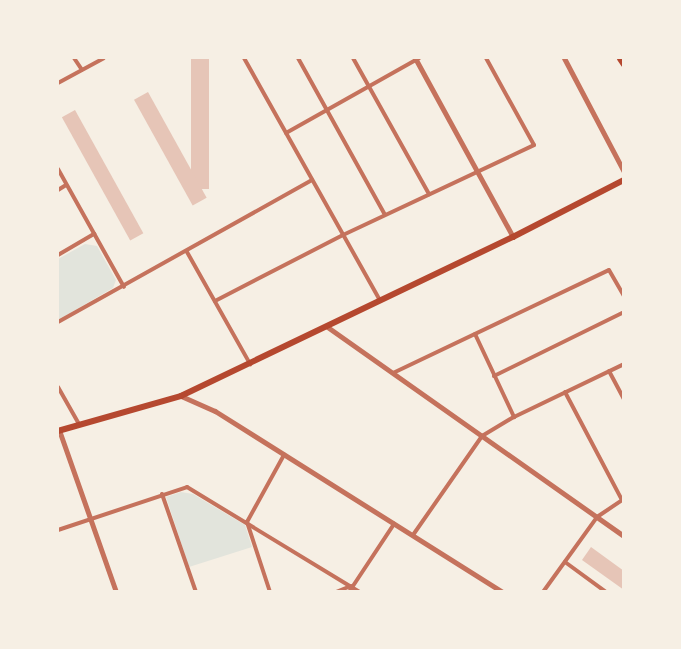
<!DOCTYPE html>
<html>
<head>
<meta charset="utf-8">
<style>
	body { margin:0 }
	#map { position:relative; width:681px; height:649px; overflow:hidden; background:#f6efe4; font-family:Raleway,sans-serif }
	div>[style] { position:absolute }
	.green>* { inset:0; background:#e2e4dc }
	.building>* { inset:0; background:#e6c5b7; transform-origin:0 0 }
	.minor>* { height:4px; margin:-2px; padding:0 2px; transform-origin:2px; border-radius:2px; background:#c5725c }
	.tertiary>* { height:5px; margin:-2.5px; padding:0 2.5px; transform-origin:2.5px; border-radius:2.5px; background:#c5725c }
	.secondary>* { height:5.5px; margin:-2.75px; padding:0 2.75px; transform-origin:2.75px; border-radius:2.75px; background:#b5482f }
	.motorway>* { height:7px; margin:-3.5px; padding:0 3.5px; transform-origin:3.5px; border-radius:3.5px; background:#b5482f }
	span { translate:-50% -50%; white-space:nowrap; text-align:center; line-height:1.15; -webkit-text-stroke:4px #f6efe4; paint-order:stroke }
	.frame { position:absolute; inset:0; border:59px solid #f6efe4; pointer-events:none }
</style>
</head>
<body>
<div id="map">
	<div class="green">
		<i style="clip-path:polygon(85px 244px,97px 246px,116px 280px,113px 288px,58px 320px,58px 259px)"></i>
		<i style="clip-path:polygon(181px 492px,193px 494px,245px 525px,252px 547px,189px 567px,166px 497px)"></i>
	</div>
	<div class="building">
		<i style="left:191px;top:58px;width:18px;height:131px"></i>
		<i style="left:148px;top:92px;width:121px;height:16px;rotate:61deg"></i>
		<i style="left:75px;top:110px;width:141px;height:15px;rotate:61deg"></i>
		<i style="clip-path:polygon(591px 547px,624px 571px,624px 590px,582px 560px)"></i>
	</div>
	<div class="minor">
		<i style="left:74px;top:58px;width:14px;rotate:56deg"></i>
		<i style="left:244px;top:58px;width:278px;rotate:60.7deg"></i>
		<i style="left:298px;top:58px;width:179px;rotate:61deg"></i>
		<i style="left:353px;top:58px;width:156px;rotate:60.8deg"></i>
		<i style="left:58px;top:83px;width:52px;rotate:-28.5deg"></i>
		<i style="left:286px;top:133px;width:153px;rotate:-29.4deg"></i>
		<i style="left:58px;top:169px;width:135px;rotate:60.8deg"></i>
		<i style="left:58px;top:190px;width:9px;rotate:-32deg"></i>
		<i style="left:187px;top:252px;width:129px;rotate:60.6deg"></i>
		<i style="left:58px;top:255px;width:42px;rotate:-30.3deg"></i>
		<i style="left:215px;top:301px;width:144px;rotate:-27.3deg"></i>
		<i style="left:343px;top:235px;width:211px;rotate:-25.2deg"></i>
		<i style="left:534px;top:145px;width:99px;rotate:-118.9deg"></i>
		<i style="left:58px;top:322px;width:291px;rotate:-29.2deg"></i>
		<i style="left:475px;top:334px;width:92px;rotate:64.8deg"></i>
		<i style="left:609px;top:371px;width:32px;rotate:62deg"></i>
		<i style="left:393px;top:373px;width:239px;rotate:-25.5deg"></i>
		<i style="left:609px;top:270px;width:30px;rotate:60deg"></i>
		<i style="left:494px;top:376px;width:145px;rotate:-26.2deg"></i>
		<i style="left:58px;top:387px;width:43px;rotate:60.4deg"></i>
		<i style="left:565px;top:392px;width:122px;rotate:62.2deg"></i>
		<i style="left:162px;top:494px;width:104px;rotate:70.9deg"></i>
		<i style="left:58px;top:530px;width:136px;rotate:-18.4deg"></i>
		<i style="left:187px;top:487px;width:202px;rotate:31.3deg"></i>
		<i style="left:413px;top:535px;width:121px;rotate:-55.1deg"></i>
		<i style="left:482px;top:436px;width:37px;rotate:-31deg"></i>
		<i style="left:514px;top:417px;width:122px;rotate:-25.7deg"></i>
		<i style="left:565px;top:562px;width:51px;rotate:36.2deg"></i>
		<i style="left:270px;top:592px;width:74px;rotate:-108.2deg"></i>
		<i style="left:247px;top:522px;width:77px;rotate:-61.1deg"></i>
		<i style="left:336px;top:592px;width:16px;rotate:-22deg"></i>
		<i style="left:349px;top:592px;width:82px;rotate:-56.5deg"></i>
		<i style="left:543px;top:592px;width:92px;rotate:-54.2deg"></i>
		<i style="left:597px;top:517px;width:32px;rotate:-34deg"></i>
	</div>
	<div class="tertiary">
		<i style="left:415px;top:58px;width:204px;rotate:61.3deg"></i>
		<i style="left:564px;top:58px;width:129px;rotate:62.2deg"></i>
		<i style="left:326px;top:326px;width:365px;rotate:35.2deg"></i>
		<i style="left:181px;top:396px;width:37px;rotate:24deg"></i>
		<i style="left:215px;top:411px;width:339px;rotate:32.2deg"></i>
		<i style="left:59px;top:430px;width:172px;rotate:70.6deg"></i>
	</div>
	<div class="secondary">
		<i style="left:58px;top:431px;width:128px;rotate:-15.9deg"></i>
		<i style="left:181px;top:396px;width:368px;rotate:-25.6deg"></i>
		<i style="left:513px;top:237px;width:125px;rotate:-27.2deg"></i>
	</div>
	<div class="motorway">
		<i style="left:620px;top:58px;width:7px;rotate:56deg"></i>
	</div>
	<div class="frame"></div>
</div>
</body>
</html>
